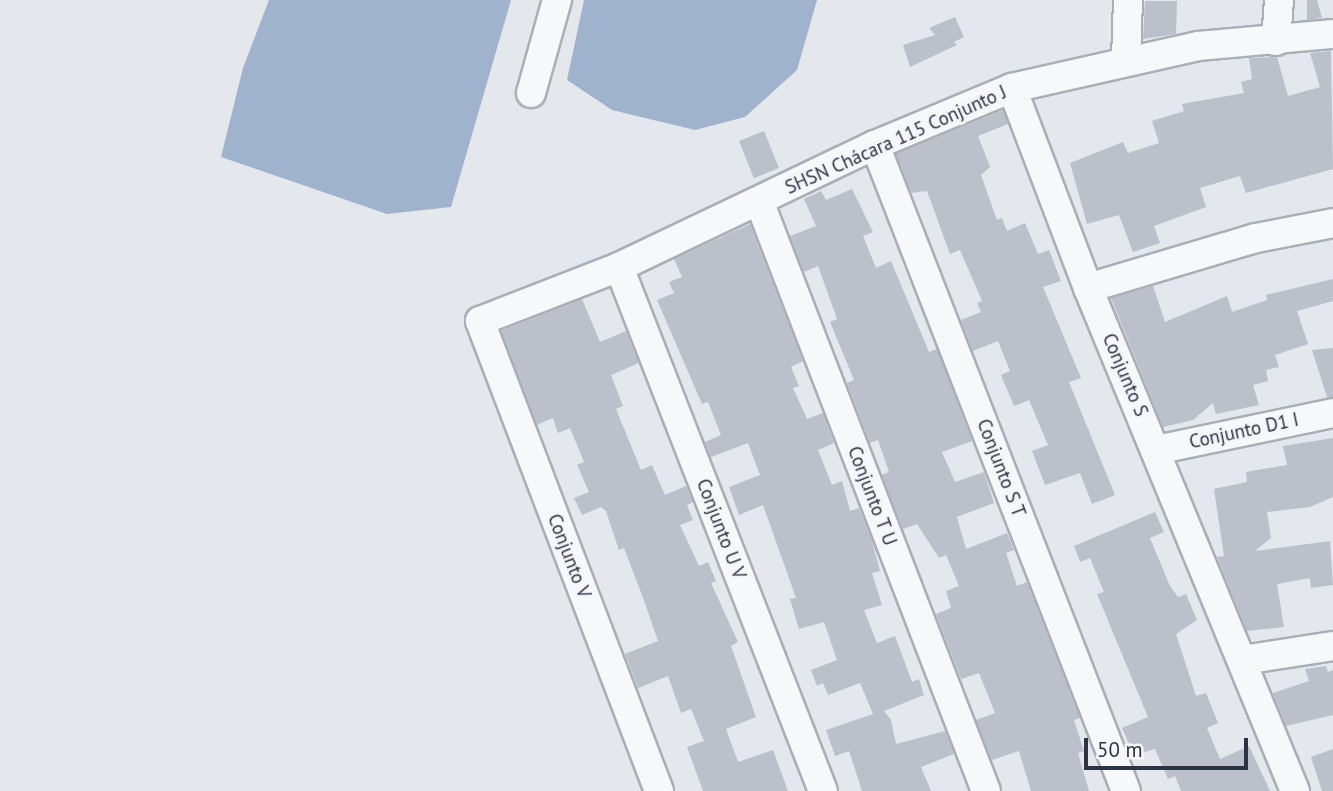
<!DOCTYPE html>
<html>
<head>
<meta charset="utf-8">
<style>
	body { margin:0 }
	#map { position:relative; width:1333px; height:791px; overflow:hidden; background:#e4e7ec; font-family:"PT Sans",sans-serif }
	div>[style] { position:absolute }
	.water>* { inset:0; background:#9fb4cc }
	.building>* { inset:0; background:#bbc0ca; transform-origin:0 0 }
	.roads { filter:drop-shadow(2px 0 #a9aeb7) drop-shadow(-2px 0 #a9aeb7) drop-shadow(0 2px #a9aeb7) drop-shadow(0 -2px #a9aeb7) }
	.minor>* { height:28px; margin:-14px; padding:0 14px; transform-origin:14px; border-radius:14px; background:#f7f8fa }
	span { translate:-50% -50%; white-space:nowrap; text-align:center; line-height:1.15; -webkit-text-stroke:6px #f4f6f9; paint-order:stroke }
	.street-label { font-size:19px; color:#2b3445 }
	.scale { position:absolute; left:1084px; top:738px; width:164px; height:32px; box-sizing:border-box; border:4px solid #2b3445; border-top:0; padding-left:9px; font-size:21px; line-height:24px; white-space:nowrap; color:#2b3445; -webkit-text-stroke:5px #f4f6f9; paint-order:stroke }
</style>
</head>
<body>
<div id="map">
	<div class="water">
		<i style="clip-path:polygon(269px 0,511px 0,451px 207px,387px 214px,221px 157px,243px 68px)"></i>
		<i style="clip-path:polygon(584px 0,817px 0,797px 70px,745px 117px,695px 130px,612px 110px,567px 80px)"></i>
	</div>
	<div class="building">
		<i style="clip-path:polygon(1307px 0,1317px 0,1322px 18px,1307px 20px)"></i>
		<i style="clip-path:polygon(1145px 1px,1177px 1px,1176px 34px,1143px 39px)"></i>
		<i style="clip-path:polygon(955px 17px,964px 37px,954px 42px,957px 45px,910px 67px,903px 45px,935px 35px,929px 28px)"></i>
		<i style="clip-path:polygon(1331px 51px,1333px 169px,1246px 193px,1240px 176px,1200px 188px,1206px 207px,1154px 226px,1160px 243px,1133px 252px,1119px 215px,1087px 224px,1070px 163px,1123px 142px,1128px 153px,1159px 143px,1152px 121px,1184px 111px,1182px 104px,1244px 93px,1241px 82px,1252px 79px,1249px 58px,1277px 57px,1288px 96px,1320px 87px,1310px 53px)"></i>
		<i style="clip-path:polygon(1003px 110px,1008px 124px,978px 136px,990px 167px,981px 175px,997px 220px,1002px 218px,1007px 231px,1025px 223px,1038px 254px,1049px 250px,1061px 281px,1043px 287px,1081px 378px,1069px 382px,1115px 495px,1092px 504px,1080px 473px,1045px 485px,1032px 451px,1048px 445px,1029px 400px,1014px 406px,1001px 375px,1010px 371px,998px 341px,973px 351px,961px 320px,981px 312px,977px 303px,982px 301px,960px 250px,950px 254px,927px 191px,911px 193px,896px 154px)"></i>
		<i style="left:764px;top:131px;width:40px;height:27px;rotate:68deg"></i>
		<i style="clip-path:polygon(852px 189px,873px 232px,863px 236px,876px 268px,891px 261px,929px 352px,937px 349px,972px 441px,942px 452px,955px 482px,984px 472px,994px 503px,957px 517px,966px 549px,1007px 533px,1014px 550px,1006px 553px,1017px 586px,1027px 582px,1080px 718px,1074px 720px,1084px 751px,1078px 753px,1089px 791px,1031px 791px,1019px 751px,992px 760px,976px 720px,995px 713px,979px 673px,961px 679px,936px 614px,951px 608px,946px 591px,959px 586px,946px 555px,939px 558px,917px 524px,903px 529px,882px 475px,889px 472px,878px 440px,870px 443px,847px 383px,854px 380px,830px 322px,837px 319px,818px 266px,804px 272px,790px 236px,816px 226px,804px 199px,821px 191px,826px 200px)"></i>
		<i style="clip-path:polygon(750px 224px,803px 361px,791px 367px,799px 386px,793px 388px,807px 419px,823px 413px,834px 443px,818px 450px,832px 485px,842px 481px,850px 511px,859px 508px,872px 541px,880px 571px,872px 573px,882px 605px,864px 610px,877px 643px,895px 636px,912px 682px,919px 679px,924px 695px,884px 711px,891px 720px,896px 744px,945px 731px,954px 754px,921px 767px,931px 791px,862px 791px,849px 751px,835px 756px,826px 730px,873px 714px,860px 683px,828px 695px,823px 683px,817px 686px,811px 670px,837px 660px,824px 622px,799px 629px,790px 599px,796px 598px,763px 505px,739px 515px,729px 487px,760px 475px,748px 443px,711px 457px,705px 442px,721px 435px,708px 402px,702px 404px,657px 300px,674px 293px,669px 282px,682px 277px,674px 259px)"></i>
		<i style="clip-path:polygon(1333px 279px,1333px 301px,1297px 311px,1308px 344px,1275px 355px,1279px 367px,1266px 370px,1268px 381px,1253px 385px,1259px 405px,1216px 414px,1213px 403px,1193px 420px,1163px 427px,1111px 298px,1153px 286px,1165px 322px,1227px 296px,1232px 312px,1267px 300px,1266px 295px)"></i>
		<i style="clip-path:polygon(582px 299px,600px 342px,626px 331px,639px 363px,611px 375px,623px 406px,616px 409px,641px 470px,652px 465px,665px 495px,686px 486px,693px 502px,687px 505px,693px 520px,680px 525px,699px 566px,708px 562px,716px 581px,711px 583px,738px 642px,731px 646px,756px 717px,726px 729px,738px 762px,773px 750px,788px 791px,703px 791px,687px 747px,704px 741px,691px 709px,681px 713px,668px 676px,638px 688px,625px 654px,658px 641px,642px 595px,624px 548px,619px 550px,606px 511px,601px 507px,582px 515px,574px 498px,589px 492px,577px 465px,584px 462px,570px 428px,558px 433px,553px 418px,537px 425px,501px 331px)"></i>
		<i style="clip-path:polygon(1333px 348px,1333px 397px,1327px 397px,1312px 350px)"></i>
		<i style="clip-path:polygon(1333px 438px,1333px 497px,1310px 507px,1267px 512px,1271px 538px,1255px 551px,1330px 541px,1333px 585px,1311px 588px,1310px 578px,1277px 584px,1284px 627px,1247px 631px,1217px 557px,1224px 556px,1214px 489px,1247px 482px,1246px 472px,1287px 465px,1283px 446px)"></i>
		<i style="clip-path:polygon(1155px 512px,1164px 532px,1150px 538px,1170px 586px,1178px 597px,1186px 594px,1197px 620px,1176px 634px,1196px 696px,1206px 693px,1218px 723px,1207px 728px,1220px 759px,1249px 746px,1270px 791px,1181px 791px,1175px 776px,1168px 779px,1155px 749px,1134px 755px,1122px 728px,1148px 717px,1097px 594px,1104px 592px,1090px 558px,1080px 562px,1074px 546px)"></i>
		<i style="clip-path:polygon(1326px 666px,1328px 672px,1333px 670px,1333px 715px,1286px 726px,1273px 693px,1309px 681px,1305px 669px)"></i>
		<i style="clip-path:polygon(1333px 749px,1333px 791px,1322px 791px,1311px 757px)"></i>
	</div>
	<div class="roads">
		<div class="minor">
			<i style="left:1276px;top:41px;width:41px;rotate:-85.8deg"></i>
			<i style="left:1126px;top:60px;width:60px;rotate:-88.1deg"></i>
			<i style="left:1012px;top:88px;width:214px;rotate:69.2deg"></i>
			<i style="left:1088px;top:288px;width:544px;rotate:67.63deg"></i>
			<i style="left:531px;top:93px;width:97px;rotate:-74.4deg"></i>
			<i style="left:875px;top:145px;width:693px;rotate:68.77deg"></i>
			<i style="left:759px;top:201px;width:632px;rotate:68.96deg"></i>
			<i style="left:619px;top:267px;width:562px;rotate:68.73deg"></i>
			<i style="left:1088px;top:288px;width:175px;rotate:-16.6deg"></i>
			<i style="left:1256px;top:238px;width:78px;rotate:-11deg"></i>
			<i style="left:1156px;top:450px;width:181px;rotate:-11.8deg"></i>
			<i style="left:1243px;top:660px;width:91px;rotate:-8.8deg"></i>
			<i style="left:659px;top:791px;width:503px;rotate:-110.85deg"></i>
			<i style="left:480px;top:321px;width:149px;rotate:-21.2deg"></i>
			<i style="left:619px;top:267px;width:284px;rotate:-25.5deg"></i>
			<i style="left:875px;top:145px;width:148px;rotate:-22.6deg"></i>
			<i style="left:1012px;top:88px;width:191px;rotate:-12.7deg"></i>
			<i style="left:1198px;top:46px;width:136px;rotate:-5.1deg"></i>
		</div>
	</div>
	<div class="street-label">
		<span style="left:896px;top:140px;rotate:-24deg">SHSN Chácara 115 Conjunto J</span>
		<span style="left:1125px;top:375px;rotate:67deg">Conjunto S</span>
		<span style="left:1244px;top:431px;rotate:-12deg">Conjunto D1 I</span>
		<span style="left:1001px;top:468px;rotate:69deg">Conjunto S T</span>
		<span style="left:872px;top:496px;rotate:69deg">Conjunto T U</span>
		<span style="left:721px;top:529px;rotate:69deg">Conjunto U V</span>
		<span style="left:569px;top:556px;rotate:69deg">Conjunto V</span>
	</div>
	<div class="scale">50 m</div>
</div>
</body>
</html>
